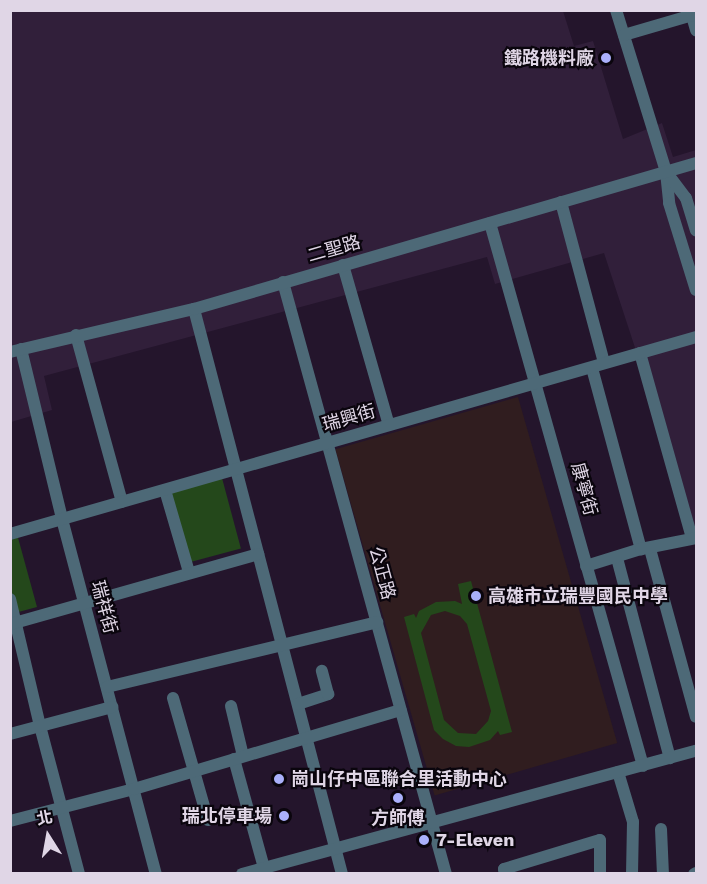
<!DOCTYPE html>
<html>
<head>
<meta charset="utf-8">
<style>
	body { margin:0 }
	#map { position:relative; width:707px; height:884px; overflow:hidden; background:#24152c; font-family:"Work Sans","Noto Sans TC",sans-serif }
	div>[style] { position:absolute }
	.built>* { inset:0; background:#311f3a }
	.education>* { inset:0; background:#301d1f; transform-origin:0 0 }
	.green>* { inset:0; background:#24481b; transform-origin:0 0 }
	.minor>* { height:12px; margin:-6px; padding:0 6px; transform-origin:6px; border-radius:6px; background:#4d6977 }
	.dots>* { width:16px; height:16px; translate:-50% -50%; box-sizing:border-box; border:3px solid #0a050d; border-radius:50% }
	span { translate:-50% -50%; white-space:nowrap; text-align:center; line-height:1.15; -webkit-text-stroke:4.5px #0a050d; paint-order:stroke }
	.poi-label { font-size:18px; color:#e0d6e6; font-weight:700 }
	.right { translate:-100% -50%; text-align:right }
	.left { translate:0 -50%; text-align:left }
	.street-label { font-size:18px; color:#e0d6e6 }
	.frame { position:absolute; inset:0; border:12px solid #e0d6e6; pointer-events:none }
	.north { position:absolute; left:18px; top:806px; width:60px; height:60px; -webkit-text-stroke:4px #0a050d; paint-order:stroke; rotate:349deg; font-size:16px; font-weight:700; line-height:24px; text-align:center; color:#e0d6e6 }
	.north::after { content:''; display:block; margin:auto; width:21px; height:27px; background:#e0d6e6; clip-path:polygon(50% 0,100% 100%,50% 72%,0 100%) }
</style>
</head>
<body>
<div id="map">
	<div class="built">
		<i style="clip-path:polygon(11px 11px,563px 11px,574px 46px,593px 41px,623px 139px,662px 123px,673px 157px,696px 150px,696px 534px,604px 253px,495px 284px,487px 257px,44px 376px,52px 410px,11px 422px)"></i>
	</div>
	<div class="education">
		<i style="left:518px;top:397px;width:360px;height:190px;rotate:74deg"></i>
	</div>
	<div class="green">
		<i style="left:222px;top:478px;width:73px;height:55px;rotate:75deg"></i>
		<i style="clip-path:polygon(17px 534px,37px 607px,11px 614px,11px 535px)"></i>
		<i style="clip-path:polygon(evenodd,471px 581px,512px 732px,500px 735px,498px 731px,490px 740px,469px 747px,456px 746px,443px 739px,434px 730px,404px 617px,414px 614px,416px 618px,419px 611px,436px 602px,455px 601px,462px 604px,458px 584px,471px 581px,445px 611px,460px 616px,467px 624px,491px 711px,488px 721px,476px 734px,458px 733px,444px 720px,421px 633px,431px 615px,445px 611px)"></i>
	</div>
	<div class="minor">
		<i style="left:616px;top:10px;width:170px;rotate:72.8deg"></i>
		<i style="left:666px;top:172px;width:31px;rotate:84deg"></i>
		<i style="left:669px;top:203px;width:91px;rotate:72.8deg"></i>
		<i style="left:692px;top:16px;width:15px;rotate:74deg"></i>
		<i style="left:624px;top:35px;width:75px;rotate:-16.3deg"></i>
		<i style="left:667px;top:173px;width:31px;rotate:53deg"></i>
		<i style="left:686px;top:198px;width:34px;rotate:73deg"></i>
		<i style="left:561px;top:202px;width:166px;rotate:75deg"></i>
		<i style="left:490px;top:223px;width:564px;rotate:74.26deg"></i>
		<i style="left:343px;top:265px;width:166px;rotate:74deg"></i>
		<i style="left:283px;top:282px;width:614px;rotate:74.61deg"></i>
		<i style="left:194px;top:309px;width:584px;rotate:75.32deg"></i>
		<i style="left:76px;top:335px;width:173px;rotate:74.6deg"></i>
		<i style="left:21px;top:349px;width:175px;rotate:76.4deg"></i>
		<i style="left:62px;top:519px;width:367px;rotate:75.2deg"></i>
		<i style="left:10px;top:352px;width:189px;rotate:-13.2deg"></i>
		<i style="left:194px;top:309px;width:523px;rotate:-16.22deg"></i>
		<i style="left:640px;top:353px;width:192px;rotate:74.3deg"></i>
		<i style="left:592px;top:368px;width:188px;rotate:74.9deg"></i>
		<i style="left:165px;top:490px;width:85px;rotate:73.7deg"></i>
		<i style="left:10px;top:534px;width:714px;rotate:-16.02deg"></i>
		<i style="left:650px;top:549px;width:174px;rotate:74.7deg"></i>
		<i style="left:617px;top:558px;width:207px;rotate:75.2deg"></i>
		<i style="left:586px;top:566px;width:58px;rotate:-17.2deg"></i>
		<i style="left:641px;top:549px;width:56px;rotate:-11.3deg"></i>
		<i style="left:10px;top:599px;width:130px;rotate:76.7deg"></i>
		<i style="left:40px;top:726px;width:153px;rotate:75.2deg"></i>
		<i style="left:11px;top:624px;width:257px;rotate:-15.8deg"></i>
		<i style="left:107px;top:687px;width:278px;rotate:-13.5deg"></i>
		<i style="left:173px;top:698px;width:127px;rotate:74deg"></i>
		<i style="left:298px;top:704px;width:32px;rotate:-18deg"></i>
		<i style="left:328px;top:694px;width:24px;rotate:-105deg"></i>
		<i style="left:231px;top:706px;width:51px;rotate:76.5deg"></i>
		<i style="left:10px;top:734px;width:106px;rotate:-14.8deg"></i>
		<i style="left:234px;top:759px;width:113px;rotate:74.6deg"></i>
		<i style="left:618px;top:772px;width:52px;rotate:73.3deg"></i>
		<i style="left:633px;top:822px;width:52px;rotate:91.1deg"></i>
		<i style="left:10px;top:821px;width:128px;rotate:-14.5deg"></i>
		<i style="left:134px;top:789px;width:278px;rotate:-16.5deg"></i>
		<i style="left:661px;top:829px;width:45px;rotate:87.5deg"></i>
		<i style="left:242px;top:874px;width:470px;rotate:-15.2deg"></i>
		<i style="left:505px;top:874px;width:5px;rotate:-101deg"></i>
		<i style="left:504px;top:869px;width:100px;rotate:-16.8deg"></i>
		<i style="left:600px;top:840px;width:34px;rotate:90deg"></i>
		<i style="left:694px;top:874px;width:2px;rotate:-27deg"></i>
	</div>
	<div class="dots">
		<i style="left:606px;top:58px;background:#aab0fb"></i>
		<i style="left:476px;top:596px;background:#aab0fb"></i>
		<i style="left:279px;top:779px;background:#aab0fb"></i>
		<i style="left:398px;top:798px;background:#aab0fb"></i>
		<i style="left:284px;top:816px;background:#aab0fb"></i>
		<i style="left:424px;top:840px;background:#aab0fb"></i>
	</div>
	<div class="poi-label">
		<span class="right" style="left:594px;top:58px">鐵路機料廠</span>
		<span class="left" style="left:488px;top:596px">高雄市立瑞豐國民中學</span>
		<span class="left" style="left:291px;top:779px">崗山仔中區聯合里活動中心</span>
		<span class="right" style="left:272px;top:816px">瑞北停車場</span>
		<span style="left:398px;top:818px">方師傅</span>
		<span class="left" style="left:436px;top:840px">7-Eleven</span>
	</div>
	<div class="street-label">
		<span style="left:334px;top:249px;rotate:-16deg">二聖路</span>
		<span style="left:349px;top:418px;rotate:-16deg">瑞興街</span>
		<span style="left:584px;top:489px;rotate:75deg">康寧街</span>
		<span style="left:382px;top:573px;rotate:75deg">公正路</span>
		<span style="left:104px;top:607px;rotate:75deg">瑞祥街</span>
	</div>
	<div class="frame"></div>
	<div class="north">北</div>
</div>
</body>
</html>
